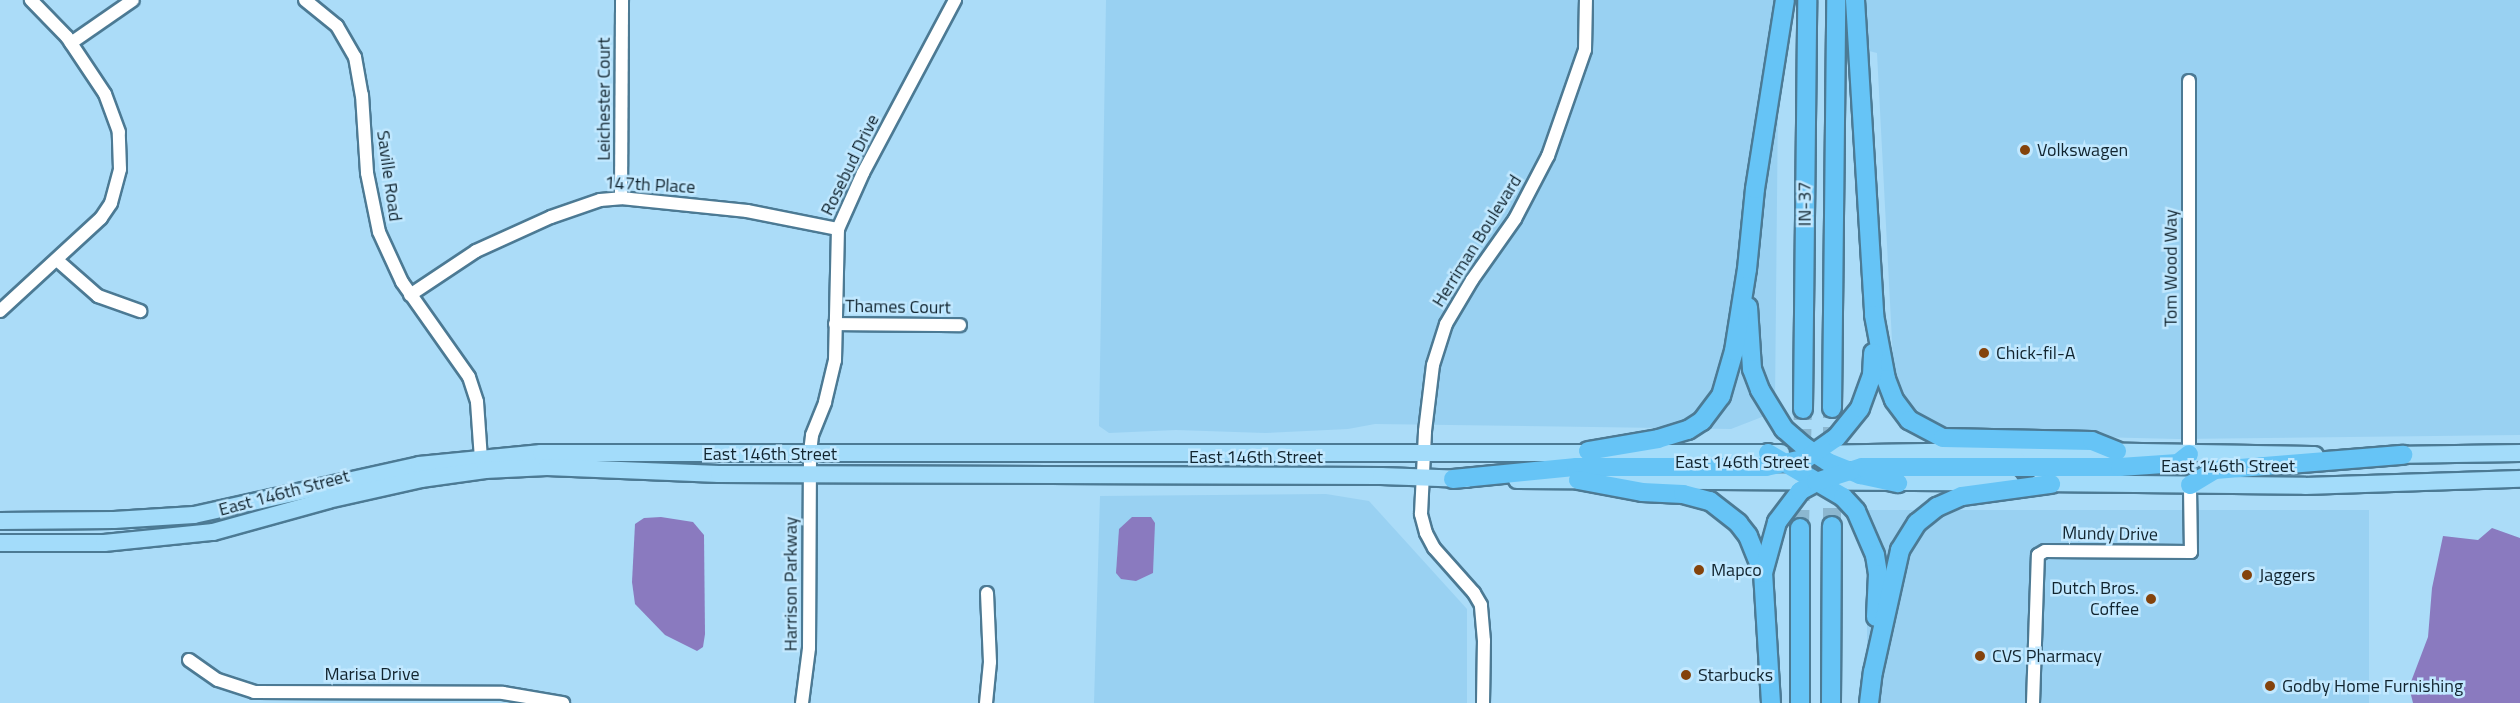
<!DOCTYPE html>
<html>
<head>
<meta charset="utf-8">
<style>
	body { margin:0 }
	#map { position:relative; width:2520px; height:703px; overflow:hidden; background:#abdcf8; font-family:"Titillium Web",sans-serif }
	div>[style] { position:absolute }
	.built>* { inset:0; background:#99d1f2; transform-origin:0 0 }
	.water>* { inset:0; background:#8a7abf }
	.highway-tunnel>* { height:18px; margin-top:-9px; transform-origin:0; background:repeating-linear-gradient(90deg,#8cb7d0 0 18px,transparent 0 27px) }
	.roads { filter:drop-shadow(2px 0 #4c7a94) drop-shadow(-2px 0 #4c7a94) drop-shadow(0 2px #4c7a94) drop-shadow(0 -2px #4c7a94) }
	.minor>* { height:12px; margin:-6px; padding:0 6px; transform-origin:6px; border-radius:6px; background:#fff }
	.major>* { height:16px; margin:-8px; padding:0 8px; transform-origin:8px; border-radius:8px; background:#a3dcfa }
	.highway>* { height:18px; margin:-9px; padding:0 9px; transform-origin:9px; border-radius:9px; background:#66c4f6 }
	.dots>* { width:16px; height:16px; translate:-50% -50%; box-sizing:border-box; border:3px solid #c1e8ff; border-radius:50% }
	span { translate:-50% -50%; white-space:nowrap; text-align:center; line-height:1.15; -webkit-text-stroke:5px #c1e8ff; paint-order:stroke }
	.street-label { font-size:18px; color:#11242f }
	.poi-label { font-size:18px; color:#11242f }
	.left { translate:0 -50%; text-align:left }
	.right { translate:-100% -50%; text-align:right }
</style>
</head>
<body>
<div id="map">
	<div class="built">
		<i style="clip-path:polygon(1106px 0,1779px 0,1775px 402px,1767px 415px,1731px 429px,1375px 424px,1348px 429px,1265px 433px,1176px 430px,1109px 433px,1099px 426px)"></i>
		<i style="clip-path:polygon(1866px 0,2520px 0,2520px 435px,2178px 439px,1964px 434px,1937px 430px,1921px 419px,1897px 383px,1893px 360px,1877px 53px,1865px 50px)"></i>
		<i style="clip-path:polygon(1326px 494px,1369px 501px,1467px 609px,1467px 703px,1094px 703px,1100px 496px)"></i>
		<i style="left:1867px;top:510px;width:502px;height:193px"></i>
	</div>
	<div class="water">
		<i style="clip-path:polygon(661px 517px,693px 522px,704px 535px,705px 634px,703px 647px,697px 651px,665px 635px,635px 604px,632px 582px,635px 524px,644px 518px)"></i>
		<i style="clip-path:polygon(1132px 517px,1151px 517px,1155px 523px,1153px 573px,1136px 581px,1121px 579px,1116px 573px,1119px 529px)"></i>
		<i style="clip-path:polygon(2492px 528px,2520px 538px,2520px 703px,2413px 703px,2409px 687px,2428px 637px,2432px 588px,2443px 536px,2478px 540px)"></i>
	</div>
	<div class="highway-tunnel">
		<i style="left:1832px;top:526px;width:118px;rotate:-90deg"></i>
		<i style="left:1800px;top:528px;width:119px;rotate:-88.6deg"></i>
	</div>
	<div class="roads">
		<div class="minor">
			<i style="left:305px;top:0;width:41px;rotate:39.1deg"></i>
			<i style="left:337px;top:26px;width:36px;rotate:60deg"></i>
			<i style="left:355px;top:57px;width:39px;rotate:80deg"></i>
			<i style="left:362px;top:95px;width:78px;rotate:86.3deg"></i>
			<i style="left:367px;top:173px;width:60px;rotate:78.5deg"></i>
			<i style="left:379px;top:232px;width:55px;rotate:65.3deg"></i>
			<i style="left:402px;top:282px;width:116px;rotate:54.8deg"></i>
			<i style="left:469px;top:377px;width:26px;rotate:72deg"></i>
			<i style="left:477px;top:402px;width:57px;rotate:86deg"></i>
			<i style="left:71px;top:43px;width:75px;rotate:-34.7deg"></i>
			<i style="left:621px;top:198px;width:198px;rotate:-89.7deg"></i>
			<i style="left:57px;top:260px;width:55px;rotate:41.3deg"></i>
			<i style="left:98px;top:296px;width:45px;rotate:19.7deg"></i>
			<i style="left:410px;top:295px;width:79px;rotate:-33.7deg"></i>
			<i style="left:476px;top:251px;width:82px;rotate:-24.4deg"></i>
			<i style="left:551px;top:217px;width:52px;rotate:-19.1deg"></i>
			<i style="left:600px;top:200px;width:21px;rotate:-5deg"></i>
			<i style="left:621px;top:198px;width:127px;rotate:5.9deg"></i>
			<i style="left:747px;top:211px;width:93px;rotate:11.2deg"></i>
			<i style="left:0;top:311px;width:137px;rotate:-42.6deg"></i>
			<i style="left:101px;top:218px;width:18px;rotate:-56deg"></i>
			<i style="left:111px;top:203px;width:35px;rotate:-75deg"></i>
			<i style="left:120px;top:169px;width:37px;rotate:-92deg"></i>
			<i style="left:119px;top:132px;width:40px;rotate:-110.2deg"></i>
			<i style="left:105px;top:94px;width:69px;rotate:-123.7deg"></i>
			<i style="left:67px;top:37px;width:52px;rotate:-134.2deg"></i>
			<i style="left:835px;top:324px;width:125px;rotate:0.5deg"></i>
			<i style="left:2189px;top:454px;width:373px;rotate:-90deg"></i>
			<i style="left:189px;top:660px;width:35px;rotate:35deg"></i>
			<i style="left:218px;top:680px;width:38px;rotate:18deg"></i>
			<i style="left:254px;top:692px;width:249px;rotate:0.2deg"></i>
			<i style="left:503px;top:693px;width:61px;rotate:9.5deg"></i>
			<i style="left:802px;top:703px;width:55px;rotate:-82.7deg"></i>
			<i style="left:809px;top:648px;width:196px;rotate:-89.7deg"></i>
			<i style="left:810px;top:452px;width:17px;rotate:-83deg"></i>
			<i style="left:812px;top:435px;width:35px;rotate:-68deg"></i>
			<i style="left:825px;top:402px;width:43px;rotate:-76.6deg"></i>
			<i style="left:835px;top:360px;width:131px;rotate:-88.7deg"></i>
			<i style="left:838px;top:229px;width:61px;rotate:-65.9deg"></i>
			<i style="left:863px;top:173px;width:196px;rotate:-62deg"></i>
			<i style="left:986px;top:703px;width:41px;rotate:-84.4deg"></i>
			<i style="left:990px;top:662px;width:69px;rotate:-92.5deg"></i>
			<i style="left:1483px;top:703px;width:62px;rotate:-89.1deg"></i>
			<i style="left:1484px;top:641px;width:36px;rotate:-95deg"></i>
			<i style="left:1481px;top:605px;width:14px;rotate:-120deg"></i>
			<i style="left:1474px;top:593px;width:60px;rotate:-131.6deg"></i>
			<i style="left:1434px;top:548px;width:17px;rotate:-118deg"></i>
			<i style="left:1426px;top:533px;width:20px;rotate:-105deg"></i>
			<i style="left:1421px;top:514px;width:83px;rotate:-87.2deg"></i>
			<i style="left:1425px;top:431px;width:66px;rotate:-83.1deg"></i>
			<i style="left:1433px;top:365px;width:43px;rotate:-72.4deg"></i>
			<i style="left:1446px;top:324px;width:51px;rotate:-59.4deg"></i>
			<i style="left:1472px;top:280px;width:75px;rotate:-54.8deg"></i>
			<i style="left:1515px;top:219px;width:71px;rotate:-62.4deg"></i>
			<i style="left:1548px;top:156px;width:112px;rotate:-70.8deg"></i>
			<i style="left:1585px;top:50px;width:50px;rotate:-88.9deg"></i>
			<i style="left:2033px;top:703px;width:148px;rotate:-88.1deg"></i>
			<i style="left:2038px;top:555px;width:8px;rotate:-30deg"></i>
			<i style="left:2045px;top:551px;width:146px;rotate:0.4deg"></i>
			<i style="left:2191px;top:552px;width:67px;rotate:-90.9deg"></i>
		</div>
		<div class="major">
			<i style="left:1809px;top:454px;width:220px;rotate:-1deg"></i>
			<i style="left:2029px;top:450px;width:286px;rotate:1deg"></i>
			<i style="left:2391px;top:455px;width:129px;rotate:-0.9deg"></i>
			<i style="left:1517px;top:480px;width:493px;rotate:0.3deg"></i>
			<i style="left:2039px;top:483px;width:266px;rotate:0.6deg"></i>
			<i style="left:2305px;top:486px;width:215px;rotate:-1.9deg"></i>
			<i style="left:0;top:521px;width:114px;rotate:-0.5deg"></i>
			<i style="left:114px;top:520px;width:80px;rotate:-3.6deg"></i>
			<i style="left:194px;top:515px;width:230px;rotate:-12.5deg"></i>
			<i style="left:419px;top:465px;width:123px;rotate:-5.6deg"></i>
			<i style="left:541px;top:453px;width:1240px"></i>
			<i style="left:0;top:543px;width:104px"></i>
			<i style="left:104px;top:543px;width:110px;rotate:-5.8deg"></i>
			<i style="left:213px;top:532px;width:119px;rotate:-15.5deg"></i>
			<i style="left:328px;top:500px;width:95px;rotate:-12.7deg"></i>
			<i style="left:421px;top:479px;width:65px;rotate:-8deg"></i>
			<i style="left:485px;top:470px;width:62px;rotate:-2.8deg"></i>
			<i style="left:547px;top:467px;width:172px;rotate:2.3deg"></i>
			<i style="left:719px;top:474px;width:662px;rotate:0.17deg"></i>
			<i style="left:1381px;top:476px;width:86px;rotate:2deg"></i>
		</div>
		<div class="highway">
			<i style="left:1855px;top:0;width:316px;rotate:86.5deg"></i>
			<i style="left:1874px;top:315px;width:65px;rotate:79.4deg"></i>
			<i style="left:1886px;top:379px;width:22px;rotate:69deg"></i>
			<i style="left:1894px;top:400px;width:25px;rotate:53deg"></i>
			<i style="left:1909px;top:420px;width:38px;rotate:28deg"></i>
			<i style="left:1943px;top:438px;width:149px;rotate:1.2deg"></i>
			<i style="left:2092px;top:441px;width:27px;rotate:22deg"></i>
			<i style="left:1748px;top:307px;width:62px;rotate:86.3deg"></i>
			<i style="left:1752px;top:369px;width:22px;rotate:69deg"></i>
			<i style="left:1760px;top:390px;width:46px;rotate:58.4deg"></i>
			<i style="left:1784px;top:429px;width:28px;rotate:41deg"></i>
			<i style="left:1805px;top:447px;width:27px;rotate:33deg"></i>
			<i style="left:1828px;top:462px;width:35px;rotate:22deg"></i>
			<i style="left:1860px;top:475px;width:39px;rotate:12deg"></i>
			<i style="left:1832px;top:408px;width:408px;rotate:-89.4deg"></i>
			<i style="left:1803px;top:409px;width:409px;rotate:-89.4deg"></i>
			<i style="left:1588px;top:451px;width:71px;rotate:-9.7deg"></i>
			<i style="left:1658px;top:439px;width:31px;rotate:-17deg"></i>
			<i style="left:1688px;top:430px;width:17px;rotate:-33deg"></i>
			<i style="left:1702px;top:421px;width:31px;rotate:-53deg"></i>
			<i style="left:1721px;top:396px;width:47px;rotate:-73.9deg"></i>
			<i style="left:1734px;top:351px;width:83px;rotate:-81deg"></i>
			<i style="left:1747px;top:269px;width:80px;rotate:-84.3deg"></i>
			<i style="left:1755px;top:189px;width:191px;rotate:-81deg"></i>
			<i style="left:1768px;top:453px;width:87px;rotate:30.4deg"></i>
			<i style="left:1843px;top:497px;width:19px;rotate:47deg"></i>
			<i style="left:1856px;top:511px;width:48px;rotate:66.6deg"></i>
			<i style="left:1875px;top:555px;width:19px;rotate:81deg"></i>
			<i style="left:1878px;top:574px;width:43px;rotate:92.7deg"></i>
			<i style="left:1453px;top:479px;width:124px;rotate:-5.6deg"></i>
			<i style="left:1576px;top:467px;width:190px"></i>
			<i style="left:1766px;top:467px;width:42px;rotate:-12.4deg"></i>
			<i style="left:1807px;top:458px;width:35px;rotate:-35deg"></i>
			<i style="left:1836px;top:438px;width:38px;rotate:-51deg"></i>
			<i style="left:1860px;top:408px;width:35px;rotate:-70deg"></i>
			<i style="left:1872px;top:375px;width:22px;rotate:-87deg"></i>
			<i style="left:1578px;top:480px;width:65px;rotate:10.6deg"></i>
			<i style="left:1642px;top:492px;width:41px;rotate:2.8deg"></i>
			<i style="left:1683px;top:494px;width:28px;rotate:15deg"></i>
			<i style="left:1710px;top:501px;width:36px;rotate:38deg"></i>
			<i style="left:1738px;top:523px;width:16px;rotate:52deg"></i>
			<i style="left:1748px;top:536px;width:40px;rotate:68deg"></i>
			<i style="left:2190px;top:485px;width:29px;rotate:-31deg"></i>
			<i style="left:2215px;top:470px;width:189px;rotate:-4.6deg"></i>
			<i style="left:1800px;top:528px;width:175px;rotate:90deg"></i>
			<i style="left:1771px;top:703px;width:130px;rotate:-93.5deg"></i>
			<i style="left:1763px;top:573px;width:53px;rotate:-74.6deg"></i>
			<i style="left:1777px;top:522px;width:39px;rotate:-53deg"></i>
			<i style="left:1800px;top:491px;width:18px;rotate:-29deg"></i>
			<i style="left:1816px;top:482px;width:48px;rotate:-18.1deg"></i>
			<i style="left:1862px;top:467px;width:258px"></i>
			<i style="left:2120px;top:467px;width:58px;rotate:-3.9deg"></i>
			<i style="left:2178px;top:463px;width:14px;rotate:-39deg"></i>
			<i style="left:1831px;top:703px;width:177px;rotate:-89.7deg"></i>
			<i style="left:1869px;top:703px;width:31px;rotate:-83deg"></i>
			<i style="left:1873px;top:672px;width:125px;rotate:-77.5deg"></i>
			<i style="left:1900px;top:550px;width:32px;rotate:-58deg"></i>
			<i style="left:1917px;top:523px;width:26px;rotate:-39deg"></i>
			<i style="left:1937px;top:507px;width:27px;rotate:-24deg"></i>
			<i style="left:1962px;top:496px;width:90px;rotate:-7.7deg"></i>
		</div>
	</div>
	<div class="dots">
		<i style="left:2025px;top:150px;background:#84430c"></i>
		<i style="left:1984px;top:353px;background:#84430c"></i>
		<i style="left:1699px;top:570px;background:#84430c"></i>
		<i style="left:2247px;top:575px;background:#84430c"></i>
		<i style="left:2151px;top:599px;background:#84430c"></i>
		<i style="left:1980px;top:656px;background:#84430c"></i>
		<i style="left:1686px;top:675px;background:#84430c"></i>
		<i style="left:2270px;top:686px;background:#84430c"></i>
	</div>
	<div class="street-label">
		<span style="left:604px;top:99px;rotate:-90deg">Leichester Court</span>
		<span style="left:850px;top:165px;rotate:-64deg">Rosebud Drive</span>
		<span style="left:389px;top:176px;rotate:82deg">Saville Road</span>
		<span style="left:650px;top:185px;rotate:3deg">147th Place</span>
		<span style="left:1805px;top:204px;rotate:-90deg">IN-37</span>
		<span style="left:1477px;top:241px;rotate:-58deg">Herriman Boulevard</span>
		<span style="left:2171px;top:268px;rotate:-90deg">Tom Wood Way</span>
		<span style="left:898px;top:307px;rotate:1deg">Thames Court</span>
		<span style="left:770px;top:454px">East 146th Street</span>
		<span style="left:1256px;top:457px">East 146th Street</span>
		<span style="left:1742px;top:462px">East 146th Street</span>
		<span style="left:2228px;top:466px">East 146th Street</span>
		<span style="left:284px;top:493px;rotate:-15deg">East 146th Street</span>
		<span style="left:2110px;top:534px;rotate:1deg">Mundy Drive</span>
		<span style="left:791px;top:584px;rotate:-90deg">Harrison Parkway</span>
		<span style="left:372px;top:674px">Marisa Drive</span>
	</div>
	<div class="poi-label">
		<span class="left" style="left:2037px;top:150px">Volkswagen</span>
		<span class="left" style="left:1996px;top:353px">Chick-fil-A</span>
		<span class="left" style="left:1711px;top:570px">Mapco</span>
		<span class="left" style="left:2259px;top:575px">Jaggers</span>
		<span class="right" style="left:2139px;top:599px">Dutch Bros.<br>Coffee</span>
		<span class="left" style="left:1992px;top:656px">CVS Pharmacy</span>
		<span class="left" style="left:1698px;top:675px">Starbucks</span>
		<span class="left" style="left:2282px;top:686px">Godby Home Furnishing</span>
	</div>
</div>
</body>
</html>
